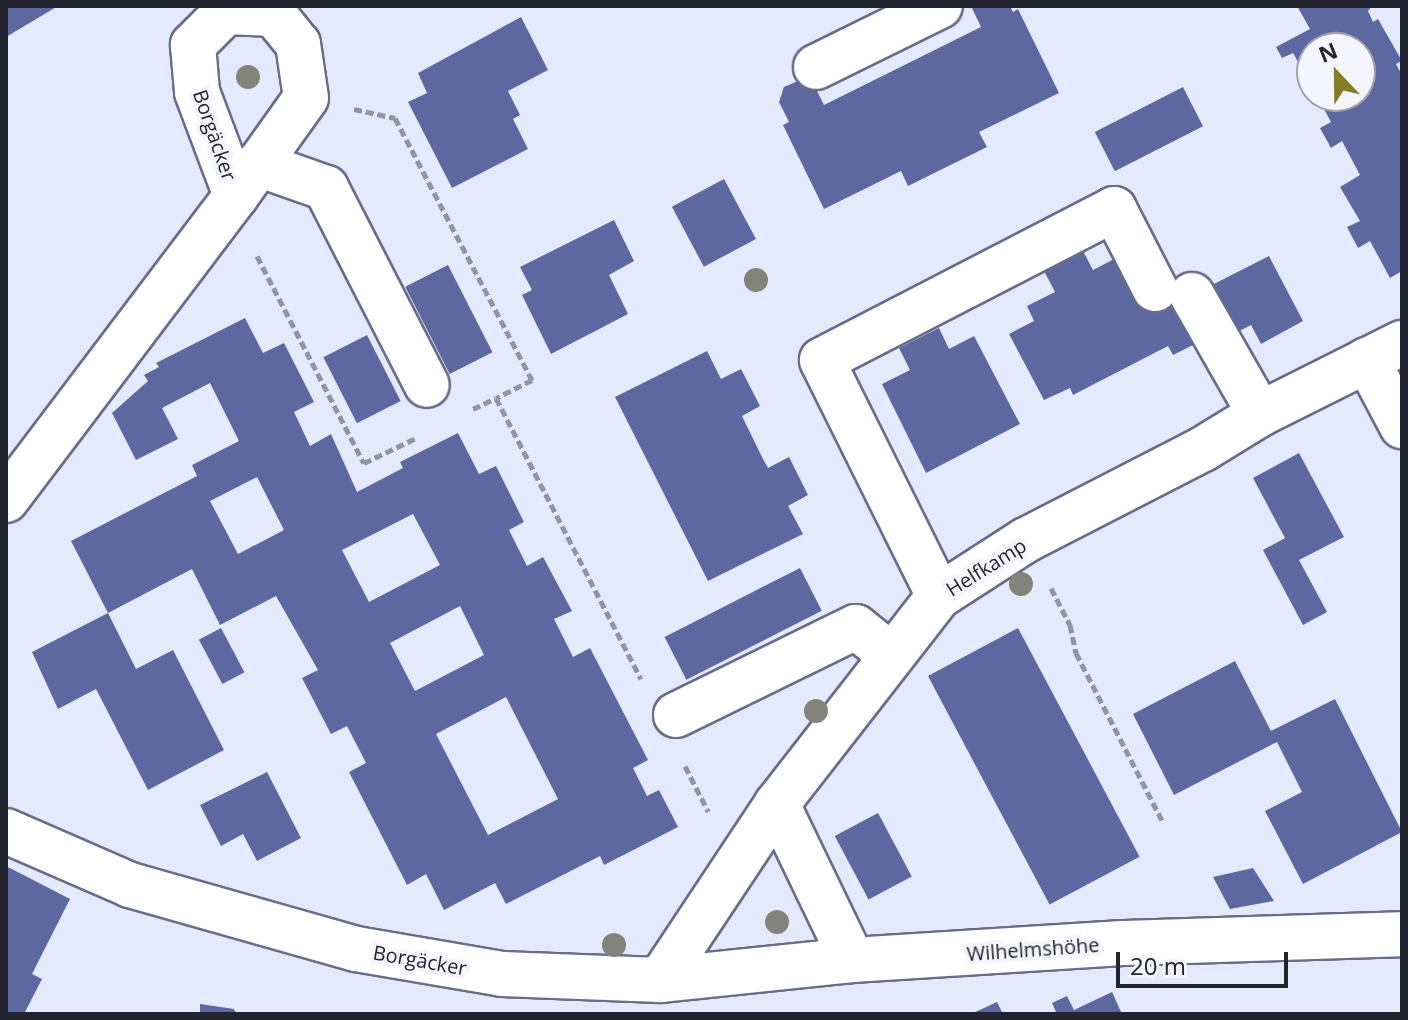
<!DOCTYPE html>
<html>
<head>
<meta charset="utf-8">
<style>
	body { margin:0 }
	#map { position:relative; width:1408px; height:1020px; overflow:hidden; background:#e4e9fc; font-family:"Open Sans",sans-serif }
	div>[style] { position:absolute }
	.building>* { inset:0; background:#5d67a0; transform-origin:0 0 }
	.path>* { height:5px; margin-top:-2.5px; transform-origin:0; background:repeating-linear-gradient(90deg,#9094a3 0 8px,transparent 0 12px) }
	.roads { filter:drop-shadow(2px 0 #676d8a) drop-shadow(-2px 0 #676d8a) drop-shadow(0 2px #676d8a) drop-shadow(0 -2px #676d8a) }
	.minor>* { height:44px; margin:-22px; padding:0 22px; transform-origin:22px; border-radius:22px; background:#fff }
	.trees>* { width:24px; height:24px; margin:-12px; border-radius:50%; background:#82837b }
	span { translate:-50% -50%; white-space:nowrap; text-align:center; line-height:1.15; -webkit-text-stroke:8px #f5f6fd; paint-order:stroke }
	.street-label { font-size:20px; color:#222530 }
	.frame { position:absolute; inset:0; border:8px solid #222530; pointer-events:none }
	.north { position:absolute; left:1296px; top:32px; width:80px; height:80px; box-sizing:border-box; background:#f5f6fd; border:2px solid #a1a2ab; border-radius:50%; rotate:338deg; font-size:22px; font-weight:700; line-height:32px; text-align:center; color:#222530 }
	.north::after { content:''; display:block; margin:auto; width:28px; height:36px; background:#837e26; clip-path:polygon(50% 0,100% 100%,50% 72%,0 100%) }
	.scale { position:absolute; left:1116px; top:952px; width:172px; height:36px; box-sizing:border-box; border:4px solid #222530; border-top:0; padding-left:10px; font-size:24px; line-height:28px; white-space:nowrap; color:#222530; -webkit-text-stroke:6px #f5f6fd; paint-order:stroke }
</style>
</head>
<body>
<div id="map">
	<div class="building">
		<i style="clip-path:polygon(6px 6px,58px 6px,6px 37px)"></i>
		<i style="clip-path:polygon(971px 6px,1010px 6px,1013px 12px,1018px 9px,1059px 93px,979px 132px,987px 147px,908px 186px,901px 171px,824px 209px,783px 125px,789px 122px,779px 102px,784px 87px,798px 81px,814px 85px,824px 105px,981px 27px)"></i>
		<i style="clip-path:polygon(1297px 6px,1372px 6px,1368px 11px,1373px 22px,1378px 19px,1402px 61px,1396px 64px,1402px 75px,1402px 271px,1390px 278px,1370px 241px,1358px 248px,1347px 227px,1360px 221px,1340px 187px,1360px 175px,1342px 141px,1331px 148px,1320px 128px,1331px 122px,1317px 96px,1360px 96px,1360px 48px,1312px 48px,1312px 87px,1293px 53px,1282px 58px,1276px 47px,1310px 29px)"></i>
		<i style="clip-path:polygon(521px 17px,548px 70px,508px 91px,520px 115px,513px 119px,528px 149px,452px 188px,408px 102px,427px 93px,418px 73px)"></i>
		<i style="left:1183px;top:87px;width:44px;height:99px;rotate:63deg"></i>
		<i style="left:724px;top:179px;width:68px;height:59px;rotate:62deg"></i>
		<i style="clip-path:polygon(614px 220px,634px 261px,609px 275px,628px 314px,551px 354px,522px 295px,532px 290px,520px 267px)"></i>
		<i style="clip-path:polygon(1082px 249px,1093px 270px,1120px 256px,1166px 284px,1197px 343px,1173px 355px,1168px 346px,1073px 395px,1070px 388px,1044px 400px,1009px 334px,1034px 321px,1027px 306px,1055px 292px,1043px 269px)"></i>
		<i style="clip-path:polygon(1269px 256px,1303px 321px,1261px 344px,1251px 325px,1226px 338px,1202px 290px)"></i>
		<i style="left:448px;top:265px;width:98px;height:48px;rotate:63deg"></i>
		<i style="clip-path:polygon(evenodd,245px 318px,263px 353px,284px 343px,314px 402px,294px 412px,310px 446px,331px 434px,357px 492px,403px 468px,400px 462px,458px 433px,479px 474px,496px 466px,524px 522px,509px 530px,527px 566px,543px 557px,572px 611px,554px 619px,573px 657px,590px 648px,648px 760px,633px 768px,647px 796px,659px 790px,678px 827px,604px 865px,600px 856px,506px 904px,495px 883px,444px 910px,426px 874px,407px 885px,349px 772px,366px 763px,347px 726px,331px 734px,302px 678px,318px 670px,276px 596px,220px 625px,192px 569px,108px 613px,71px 541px,197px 476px,192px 465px,239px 441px,210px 383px,162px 408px,178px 439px,136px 460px,112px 413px,148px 381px,144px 375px,159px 367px,156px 363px,245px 318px,257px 477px,284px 530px,238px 554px,210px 501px,257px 477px,245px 318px,413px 514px,440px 565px,369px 602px,342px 550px,413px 514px,245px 318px,460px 606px,484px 655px,415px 691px,390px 643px,460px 606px,245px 318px,506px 697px,558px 799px,488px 835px,436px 734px,506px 697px)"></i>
		<i style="clip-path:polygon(939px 328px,949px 349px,974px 336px,1020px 424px,926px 473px,882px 384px,910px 370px,899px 348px)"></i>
		<i style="left:367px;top:335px;width:74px;height:49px;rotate:63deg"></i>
		<i style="clip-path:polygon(707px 351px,721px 379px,741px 369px,760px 406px,742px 416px,763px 459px,768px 468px,789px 457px,808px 495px,788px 506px,803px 534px,708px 581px,615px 397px)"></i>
		<i style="clip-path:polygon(1299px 453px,1344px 537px,1299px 560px,1327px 612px,1303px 625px,1263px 550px,1285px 538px,1253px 478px)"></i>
		<i style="left:800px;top:568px;width:48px;height:152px;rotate:63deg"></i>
		<i style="clip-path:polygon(108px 613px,136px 669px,173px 650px,224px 750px,148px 790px,96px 689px,58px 709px,32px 652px)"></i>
		<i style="left:221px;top:628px;width:50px;height:25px;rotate:62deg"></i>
		<i style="left:1018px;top:628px;width:259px;height:102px;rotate:62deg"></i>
		<i style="clip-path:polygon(1235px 661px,1271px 731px,1335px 699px,1402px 832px,1303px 884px,1265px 811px,1302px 792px,1277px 742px,1174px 795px,1133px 714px)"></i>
		<i style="clip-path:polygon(267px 772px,301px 838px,257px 861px,243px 834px,221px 846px,200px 805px)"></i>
		<i style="left:878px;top:813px;width:72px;height:49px;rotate:62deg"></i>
		<i style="clip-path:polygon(6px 866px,70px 899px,32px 974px,42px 979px,24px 1014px,6px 1014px)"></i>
		<i style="clip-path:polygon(1253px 868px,1274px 901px,1230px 909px,1213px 877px)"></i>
		<i style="clip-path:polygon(1112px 992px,1122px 1014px,1057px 1014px,1052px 1003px,1067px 996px,1074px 1010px)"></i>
		<i style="clip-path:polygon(997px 1002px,1003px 1014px,971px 1014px)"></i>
		<i style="clip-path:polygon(200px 1004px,234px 1009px,236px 1014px,200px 1014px)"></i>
	</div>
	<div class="path">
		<i style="left:354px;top:109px;width:42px;rotate:12.4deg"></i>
		<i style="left:395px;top:118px;width:296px;rotate:62.4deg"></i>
		<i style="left:532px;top:380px;width:40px;rotate:153.4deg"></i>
		<i style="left:496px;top:398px;width:316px;rotate:62.7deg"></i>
		<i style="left:257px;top:256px;width:233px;rotate:62.7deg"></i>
		<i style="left:364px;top:463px;width:60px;rotate:-25.7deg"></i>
		<i style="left:473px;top:409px;width:25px;rotate:-26deg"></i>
		<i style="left:1051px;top:588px;width:42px;rotate:62.8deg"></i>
		<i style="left:1070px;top:625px;width:29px;rotate:78deg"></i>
		<i style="left:1076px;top:653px;width:190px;rotate:62.8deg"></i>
		<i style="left:685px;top:766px;width:51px;rotate:62.9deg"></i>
	</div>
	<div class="roads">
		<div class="minor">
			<i style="left:816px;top:67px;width:138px;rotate:-26.2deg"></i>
			<i style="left:258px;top:164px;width:72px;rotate:19.4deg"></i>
			<i style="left:326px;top:188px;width:221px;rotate:62.9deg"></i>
			<i style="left:1192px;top:295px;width:137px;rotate:60.3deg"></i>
			<i style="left:1367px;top:360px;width:75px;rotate:62.1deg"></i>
			<i style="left:6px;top:500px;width:381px;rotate:-52.9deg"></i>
			<i style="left:236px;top:196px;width:120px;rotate:-54.5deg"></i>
			<i style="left:306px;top:98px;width:55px;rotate:-98.4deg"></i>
			<i style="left:298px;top:44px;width:38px;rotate:-129deg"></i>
			<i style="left:274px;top:14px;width:48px;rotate:-177.6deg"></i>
			<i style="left:226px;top:12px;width:47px;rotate:135deg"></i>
			<i style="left:193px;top:45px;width:47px;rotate:85.1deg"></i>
			<i style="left:197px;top:92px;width:111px;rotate:69.4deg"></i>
			<i style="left:939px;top:596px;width:263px;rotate:-116.4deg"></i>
			<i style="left:822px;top:360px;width:329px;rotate:-27.3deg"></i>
			<i style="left:1114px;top:209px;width:90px;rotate:62.9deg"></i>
			<i style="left:676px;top:715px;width:200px;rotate:-26.1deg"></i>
			<i style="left:856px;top:627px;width:46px;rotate:38.9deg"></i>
			<i style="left:777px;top:804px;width:173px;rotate:64.3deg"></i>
			<i style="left:6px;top:831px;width:135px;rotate:23.5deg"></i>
			<i style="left:130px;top:885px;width:235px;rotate:15.8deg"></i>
			<i style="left:356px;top:949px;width:148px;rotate:9.7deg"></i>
			<i style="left:502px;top:974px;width:158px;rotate:2.2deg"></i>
			<i style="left:660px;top:980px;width:193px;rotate:-5.9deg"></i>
			<i style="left:852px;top:960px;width:271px;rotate:-3.6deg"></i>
			<i style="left:1122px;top:943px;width:280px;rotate:-1.8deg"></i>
			<i style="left:660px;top:980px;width:211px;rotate:-56.4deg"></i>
			<i style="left:777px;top:804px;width:264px;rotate:-52.1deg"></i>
			<i style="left:939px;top:596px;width:103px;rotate:-32.8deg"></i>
			<i style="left:1026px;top:540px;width:199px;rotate:-27.2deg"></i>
			<i style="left:1203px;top:449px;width:67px;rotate:-31.6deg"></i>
			<i style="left:1260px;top:414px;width:159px;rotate:-26.6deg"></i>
		</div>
	</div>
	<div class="trees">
		<i style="left:248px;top:77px"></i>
		<i style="left:756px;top:280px"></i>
		<i style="left:1021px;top:584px"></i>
		<i style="left:816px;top:711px"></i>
		<i style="left:777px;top:922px"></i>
		<i style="left:614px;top:945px"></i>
	</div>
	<div class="street-label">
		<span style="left:215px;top:135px;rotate:71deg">Borgäcker</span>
		<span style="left:986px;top:567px;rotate:-32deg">Helfkamp</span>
		<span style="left:1033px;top:949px;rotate:-4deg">Wilhelmshöhe</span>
		<span style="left:420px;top:960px;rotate:10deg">Borgäcker</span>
	</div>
	<div class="frame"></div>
	<div class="north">N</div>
	<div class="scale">20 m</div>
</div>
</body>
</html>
